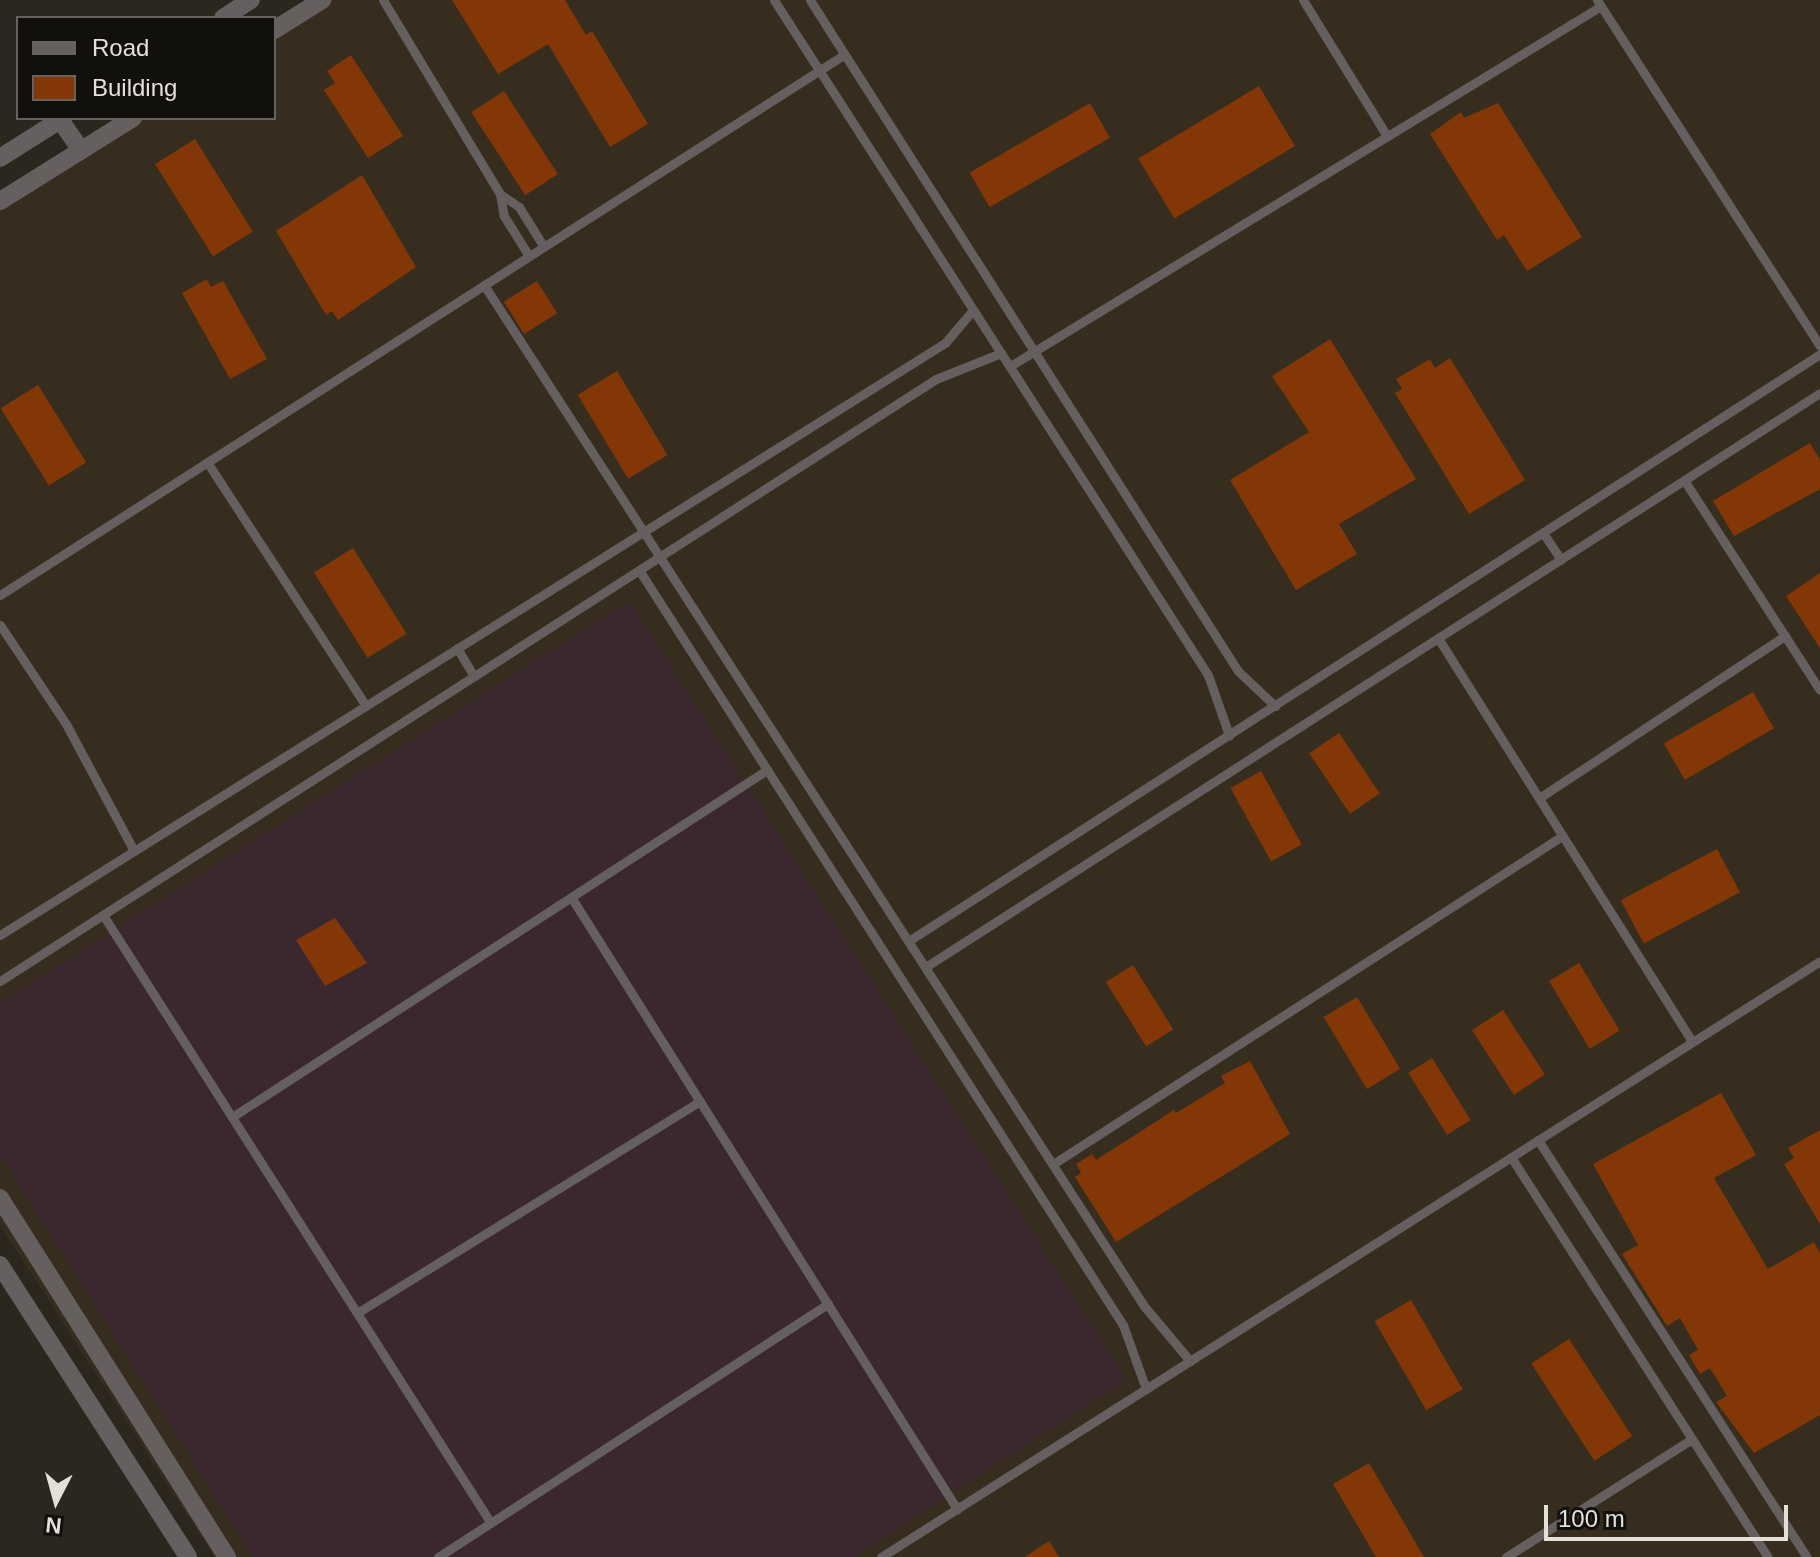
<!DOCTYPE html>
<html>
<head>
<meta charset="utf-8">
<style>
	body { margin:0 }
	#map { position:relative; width:1820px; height:1557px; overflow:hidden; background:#2b261e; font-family:Arial,sans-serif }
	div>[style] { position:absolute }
	.built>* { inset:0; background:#362d1f }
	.industrial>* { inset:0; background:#3b282f }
	.building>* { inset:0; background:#833707; transform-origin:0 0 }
	.service>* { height:9px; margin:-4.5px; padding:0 4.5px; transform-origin:4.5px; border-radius:4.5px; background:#655f60 }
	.minor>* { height:18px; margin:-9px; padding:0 9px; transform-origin:9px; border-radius:9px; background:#655f60 }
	span { translate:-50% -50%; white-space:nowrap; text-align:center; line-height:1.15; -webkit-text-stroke:6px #12100c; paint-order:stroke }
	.legend { position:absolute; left:16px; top:16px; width:260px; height:104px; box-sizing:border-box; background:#12100c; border:2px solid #66635e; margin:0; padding:10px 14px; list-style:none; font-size:24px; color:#e3e0da }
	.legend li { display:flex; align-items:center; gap:16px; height:40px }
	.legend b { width:40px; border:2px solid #66635e }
	.north { position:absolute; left:16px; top:1461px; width:80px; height:80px; -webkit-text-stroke:6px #12100c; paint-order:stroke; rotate:186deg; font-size:22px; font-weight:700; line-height:32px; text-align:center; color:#e3e0da }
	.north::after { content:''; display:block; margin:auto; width:28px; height:36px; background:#e3e0da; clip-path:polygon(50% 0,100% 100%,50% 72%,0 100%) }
	.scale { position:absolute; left:1544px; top:1505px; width:244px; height:36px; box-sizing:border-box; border:4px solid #e3e0da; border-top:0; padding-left:10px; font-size:24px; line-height:28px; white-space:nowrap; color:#e3e0da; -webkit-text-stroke:6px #12100c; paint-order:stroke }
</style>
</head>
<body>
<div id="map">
	<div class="built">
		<i style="clip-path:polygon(323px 0,1820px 0,1820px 1557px,214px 1557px,0 1225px,0 205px,137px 118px,274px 118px,274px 31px)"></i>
	</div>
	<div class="industrial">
		<i style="clip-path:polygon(629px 601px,1126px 1379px,854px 1557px,253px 1557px,0 1154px,0 1003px)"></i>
	</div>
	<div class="building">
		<i style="clip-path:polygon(452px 0,565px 0,586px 35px,592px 31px,648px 124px,610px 147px,548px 44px,498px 74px)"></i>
		<i style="clip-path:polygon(351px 55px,403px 136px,368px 158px,324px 90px,335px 83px,327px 71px)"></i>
		<i style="left:1259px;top:86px;width:70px;height:141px;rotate:59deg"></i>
		<i style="left:504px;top:91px;width:99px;height:39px;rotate:57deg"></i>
		<i style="left:1090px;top:103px;width:40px;height:139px;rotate:60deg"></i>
		<i style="clip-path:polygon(1498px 103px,1582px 237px,1527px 271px,1504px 235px,1497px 240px,1430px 134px,1461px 112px,1464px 118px)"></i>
		<i style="left:195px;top:139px;width:109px;height:47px;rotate:58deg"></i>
		<i style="clip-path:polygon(362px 175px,416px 267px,338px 320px,332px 311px,326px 315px,276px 231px)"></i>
		<i style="clip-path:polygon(207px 279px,211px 287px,223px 281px,267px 359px,230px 379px,182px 293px)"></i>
		<i style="left:537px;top:281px;width:38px;height:39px;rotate:58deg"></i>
		<i style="clip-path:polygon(1330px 339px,1416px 479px,1339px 524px,1357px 554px,1296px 590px,1230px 480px,1309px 432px,1272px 376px)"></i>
		<i style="clip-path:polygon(1450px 358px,1525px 480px,1469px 514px,1395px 393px,1402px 389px,1396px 379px,1430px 359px,1435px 368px)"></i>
		<i style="left:617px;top:371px;width:98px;height:46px;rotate:59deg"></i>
		<i style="left:38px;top:385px;width:91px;height:44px;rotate:58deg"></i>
		<i style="clip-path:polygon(1810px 443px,1820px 460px,1820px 489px,1734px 536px,1713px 501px)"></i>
		<i style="left:353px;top:548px;width:101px;height:46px;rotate:58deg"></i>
		<i style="clip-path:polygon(1820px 573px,1820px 648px,1786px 596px)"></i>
		<i style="left:1753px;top:692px;width:42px;height:103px;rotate:60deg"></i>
		<i style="left:1339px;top:733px;width:73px;height:36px;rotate:56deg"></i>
		<i style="left:1261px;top:771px;width:84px;height:35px;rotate:61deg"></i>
		<i style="left:1717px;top:849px;width:49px;height:109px;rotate:62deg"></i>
		<i style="clip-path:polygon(335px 918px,367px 963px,325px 986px,296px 940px)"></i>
		<i style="left:1579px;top:963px;width:79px;height:35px;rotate:59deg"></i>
		<i style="left:1133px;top:965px;width:76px;height:32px;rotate:58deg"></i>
		<i style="left:1357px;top:997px;width:84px;height:39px;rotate:59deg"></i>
		<i style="left:1503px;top:1010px;width:77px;height:37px;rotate:57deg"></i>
		<i style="left:1432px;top:1058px;width:73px;height:28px;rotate:58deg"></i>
		<i style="clip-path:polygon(1250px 1061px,1290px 1134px,1116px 1242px,1075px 1177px,1081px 1173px,1076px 1164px,1092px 1154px,1096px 1160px,1174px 1110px,1176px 1113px,1225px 1083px,1221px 1076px)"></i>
		<i style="clip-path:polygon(1721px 1093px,1756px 1155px,1714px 1178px,1768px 1269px,1814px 1242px,1820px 1253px,1820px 1415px,1754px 1453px,1716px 1402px,1727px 1396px,1710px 1368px,1700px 1374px,1689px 1355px,1698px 1350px,1680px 1318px,1667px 1326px,1622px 1254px,1638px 1245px,1593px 1164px)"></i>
		<i style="clip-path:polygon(1820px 1130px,1820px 1224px,1784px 1164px,1794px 1158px,1788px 1148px)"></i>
		<i style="left:1411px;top:1300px;width:103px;height:42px;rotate:60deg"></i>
		<i style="left:1569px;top:1339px;width:116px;height:45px;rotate:57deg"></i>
		<i style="clip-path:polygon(1369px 1463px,1424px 1557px,1376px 1557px,1333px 1484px)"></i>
		<i style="clip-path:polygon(1049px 1541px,1059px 1557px,1025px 1557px)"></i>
	</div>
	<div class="service">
		<i style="left:383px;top:0;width:227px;rotate:58.9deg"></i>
		<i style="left:500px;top:194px;width:22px;rotate:80deg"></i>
		<i style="left:504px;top:216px;width:47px;rotate:58deg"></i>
		<i style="left:774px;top:0;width:802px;rotate:57.26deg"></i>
		<i style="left:1208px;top:675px;width:64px;rotate:70.7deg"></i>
		<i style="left:810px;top:0;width:796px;rotate:57.47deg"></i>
		<i style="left:1238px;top:671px;width:51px;rotate:43.4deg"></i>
		<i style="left:1303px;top:0;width:160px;rotate:58.3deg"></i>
		<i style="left:1597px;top:0;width:412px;rotate:57.2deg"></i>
		<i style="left:500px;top:194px;width:23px;rotate:34deg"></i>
		<i style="left:519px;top:207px;width:47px;rotate:58deg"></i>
		<i style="left:484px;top:285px;width:1216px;rotate:57.12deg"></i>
		<i style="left:1144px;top:1306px;width:72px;rotate:50.1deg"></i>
		<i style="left:1010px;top:366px;width:692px;rotate:-31.35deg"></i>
		<i style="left:207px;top:462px;width:291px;rotate:56.9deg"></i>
		<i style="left:1684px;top:480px;width:250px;rotate:57.1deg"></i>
		<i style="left:1543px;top:533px;width:32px;rotate:56deg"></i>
		<i style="left:639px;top:570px;width:897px;rotate:57.34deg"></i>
		<i style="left:1123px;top:1325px;width:68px;rotate:70.2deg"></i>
		<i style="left:0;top:595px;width:1003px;rotate:-32.63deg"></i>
		<i style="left:0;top:625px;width:119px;rotate:56.3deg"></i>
		<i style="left:66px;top:724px;width:144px;rotate:61.8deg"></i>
		<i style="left:1438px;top:638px;width:477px;rotate:57.8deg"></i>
		<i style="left:457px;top:648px;width:33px;rotate:59deg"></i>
		<i style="left:1539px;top:798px;width:295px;rotate:-33.4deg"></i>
		<i style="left:571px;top:897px;width:724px;rotate:57.76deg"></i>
		<i style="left:103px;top:915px;width:721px;rotate:57.46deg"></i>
		<i style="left:0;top:935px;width:1115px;rotate:-32.07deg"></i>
		<i style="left:945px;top:343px;width:43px;rotate:-49.7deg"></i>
		<i style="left:910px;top:940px;width:1082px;rotate:-32.78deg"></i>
		<i style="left:927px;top:966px;width:1061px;rotate:-32.69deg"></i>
		<i style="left:0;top:981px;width:1113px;rotate:-32.75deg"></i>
		<i style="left:936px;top:379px;width:70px;rotate:-21.8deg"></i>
		<i style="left:232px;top:1117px;width:638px;rotate:-32.97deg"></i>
		<i style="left:1538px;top:1140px;width:496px;rotate:57.2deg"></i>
		<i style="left:1511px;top:1157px;width:475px;rotate:57.3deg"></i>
		<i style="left:1053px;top:1164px;width:606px;rotate:-32.8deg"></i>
		<i style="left:357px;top:1313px;width:403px;rotate:-31.7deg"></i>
		<i style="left:438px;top:1557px;width:465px;rotate:-33deg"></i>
		<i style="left:881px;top:1557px;width:1112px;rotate:-32.4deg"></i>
		<i style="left:1506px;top:1557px;width:220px;rotate:-32.4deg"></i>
	</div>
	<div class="minor">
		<i style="left:223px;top:18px;width:33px;rotate:-33deg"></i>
		<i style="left:274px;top:30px;width:57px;rotate:-32deg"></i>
		<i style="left:60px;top:120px;width:37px;rotate:55deg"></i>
		<i style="left:0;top:158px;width:75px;rotate:-32.4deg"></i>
		<i style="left:0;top:201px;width:157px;rotate:-32deg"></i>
		<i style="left:0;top:1198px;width:425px;rotate:57.7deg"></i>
		<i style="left:0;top:1265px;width:347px;rotate:57.2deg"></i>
	</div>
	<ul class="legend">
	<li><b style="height:10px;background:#655f60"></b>Road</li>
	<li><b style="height:22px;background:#833707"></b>Building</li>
	</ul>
	<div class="north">N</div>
	<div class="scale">100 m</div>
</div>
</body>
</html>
